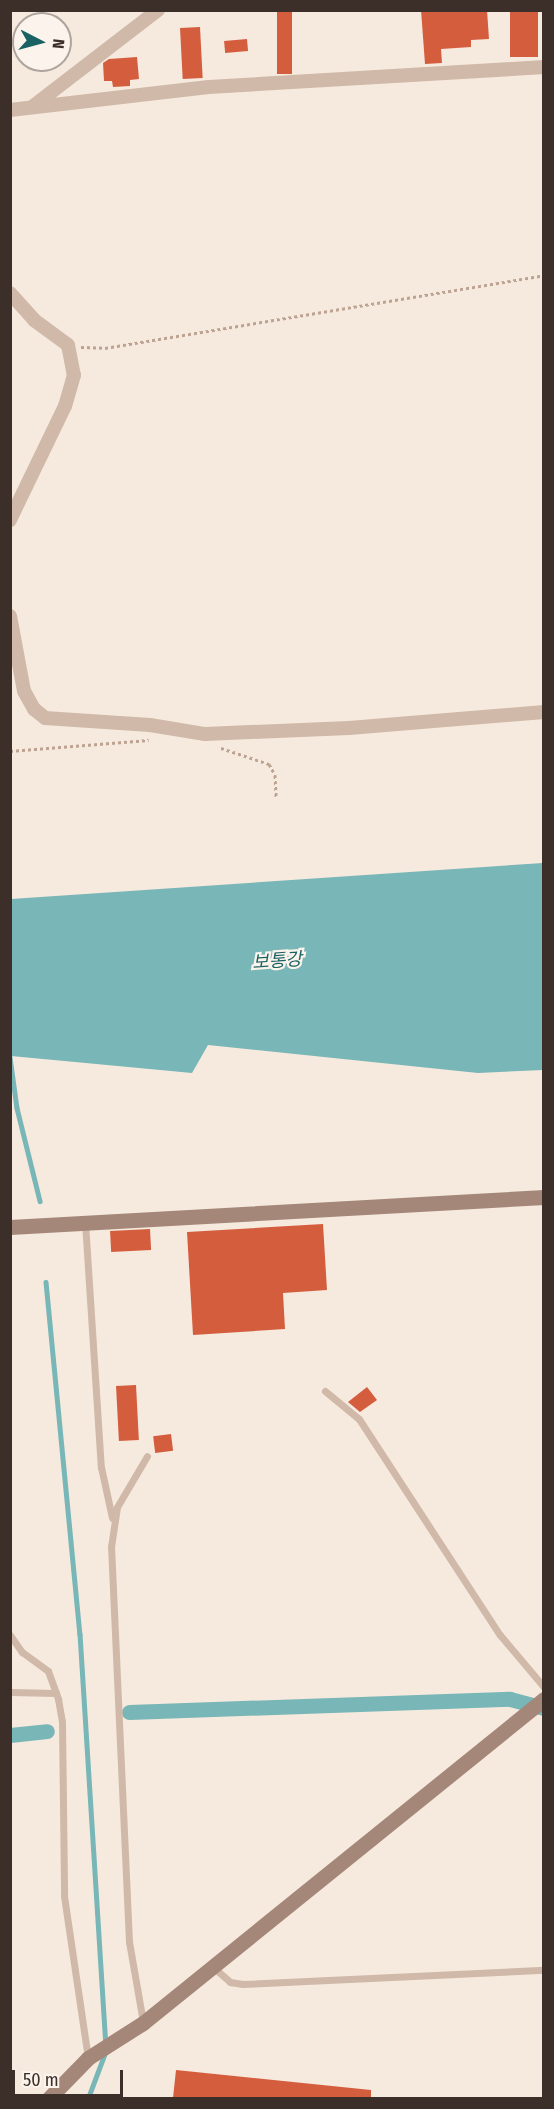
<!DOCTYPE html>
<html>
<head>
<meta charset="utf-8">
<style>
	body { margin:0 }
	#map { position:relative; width:554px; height:2109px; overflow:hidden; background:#f6eade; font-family:"Fira Sans Condensed","Noto Sans KR",sans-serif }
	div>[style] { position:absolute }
	.water>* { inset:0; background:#79b6b7 }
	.stream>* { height:4.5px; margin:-2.25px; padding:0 2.25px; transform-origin:2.25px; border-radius:2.25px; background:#79b6b7 }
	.canal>* { height:15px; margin:-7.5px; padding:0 7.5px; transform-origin:7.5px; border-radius:7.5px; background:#79b6b7 }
	.building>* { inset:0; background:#d45d3e; transform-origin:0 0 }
	.path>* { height:3px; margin-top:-1.5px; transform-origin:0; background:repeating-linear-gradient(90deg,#bca392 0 3px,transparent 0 6px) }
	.lane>* { height:7px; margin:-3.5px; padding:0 3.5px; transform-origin:3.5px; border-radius:3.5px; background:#d0b9a8 }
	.street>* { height:14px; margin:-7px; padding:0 7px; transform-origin:7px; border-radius:7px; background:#d0b9a8 }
	.secondary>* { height:15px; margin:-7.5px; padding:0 7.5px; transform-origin:7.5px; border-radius:7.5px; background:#a48779 }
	span { translate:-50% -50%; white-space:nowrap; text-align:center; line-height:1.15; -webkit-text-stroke:4.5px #fcf4ec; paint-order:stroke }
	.water-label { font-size:18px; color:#196163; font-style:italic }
	.frame { position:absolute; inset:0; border:12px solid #3c2e29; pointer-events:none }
	.north { position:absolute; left:12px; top:12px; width:60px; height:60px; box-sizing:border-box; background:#fcf4ec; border:2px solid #afa59e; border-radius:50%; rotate:96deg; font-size:16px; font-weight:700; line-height:24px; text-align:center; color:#3c2e29 }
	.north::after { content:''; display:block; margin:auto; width:21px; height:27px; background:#196163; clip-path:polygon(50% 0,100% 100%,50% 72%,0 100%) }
	.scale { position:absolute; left:12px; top:2070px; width:111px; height:27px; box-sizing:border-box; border:3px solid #3c2e29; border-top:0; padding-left:8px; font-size:18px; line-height:21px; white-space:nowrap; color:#3c2e29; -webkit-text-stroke:4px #fcf4ec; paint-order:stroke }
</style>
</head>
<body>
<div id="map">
	<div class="water">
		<i style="clip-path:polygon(543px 863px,543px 1070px,478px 1073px,208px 1045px,192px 1073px,11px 1056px,11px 899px)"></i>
	</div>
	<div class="stream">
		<i style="left:10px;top:1057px;width:51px;rotate:82.2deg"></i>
		<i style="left:17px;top:1108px;width:96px;rotate:76.1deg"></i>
		<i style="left:46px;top:1282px;width:354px;rotate:84.5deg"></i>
		<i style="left:80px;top:1634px;width:409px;rotate:86.4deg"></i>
		<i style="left:88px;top:2098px;width:51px;rotate:-69.4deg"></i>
	</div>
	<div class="canal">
		<i style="left:129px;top:1712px;width:381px;rotate:-2deg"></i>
		<i style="left:510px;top:1699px;width:35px;rotate:15deg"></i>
		<i style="left:10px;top:1735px;width:37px;rotate:-6deg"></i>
	</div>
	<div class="building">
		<i style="left:277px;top:10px;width:15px;height:64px"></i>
		<i style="clip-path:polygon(421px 10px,487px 10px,489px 39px,471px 40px,471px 47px,441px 49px,442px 63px,425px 64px)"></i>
		<i style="left:510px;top:10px;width:28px;height:47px"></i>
		<i style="left:200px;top:27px;width:51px;height:20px;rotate:87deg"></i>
		<i style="left:247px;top:39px;width:12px;height:23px;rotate:85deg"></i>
		<i style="clip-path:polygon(137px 57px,139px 79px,130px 80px,130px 86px,113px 87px,112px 81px,104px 81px,103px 63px,109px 59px)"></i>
		<i style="clip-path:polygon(323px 1224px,327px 1290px,283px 1293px,285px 1329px,193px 1335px,187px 1232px)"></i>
		<i style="left:150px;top:1229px;width:21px;height:40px;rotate:87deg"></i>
		<i style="left:136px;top:1385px;width:55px;height:20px;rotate:87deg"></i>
		<i style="clip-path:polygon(367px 1387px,377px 1400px,360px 1412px,348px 1402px)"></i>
		<i style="left:171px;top:1434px;width:17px;height:18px;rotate:83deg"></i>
		<i style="clip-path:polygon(176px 2070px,371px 2090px,371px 2098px,173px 2098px)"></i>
	</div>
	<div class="path">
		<i style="left:81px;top:347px;width:24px;rotate:2deg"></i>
		<i style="left:105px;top:348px;width:445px;rotate:-9.4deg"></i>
		<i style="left:221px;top:748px;width:51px;rotate:18.4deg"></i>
		<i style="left:269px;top:764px;width:13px;rotate:61deg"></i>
		<i style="left:275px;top:775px;width:22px;rotate:87deg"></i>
		<i style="left:10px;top:751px;width:139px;rotate:-4.5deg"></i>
	</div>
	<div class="lane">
		<i style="left:85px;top:1222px;width:246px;rotate:86.3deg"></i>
		<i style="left:101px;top:1467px;width:52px;rotate:77.8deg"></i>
		<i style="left:325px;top:1391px;width:44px;rotate:39.5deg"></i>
		<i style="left:359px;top:1419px;width:258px;rotate:56.9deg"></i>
		<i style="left:500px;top:1635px;width:68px;rotate:49.8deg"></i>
		<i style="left:10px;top:1635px;width:21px;rotate:55deg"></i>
		<i style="left:22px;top:1652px;width:32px;rotate:36deg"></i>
		<i style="left:48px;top:1671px;width:30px;rotate:70deg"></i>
		<i style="left:58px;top:1699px;width:23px;rotate:80deg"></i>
		<i style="left:62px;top:1722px;width:174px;rotate:89.3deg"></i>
		<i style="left:64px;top:1896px;width:164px;rotate:81.6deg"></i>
		<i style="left:10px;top:1692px;width:46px;rotate:1.2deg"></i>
		<i style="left:213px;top:1967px;width:23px;rotate:41deg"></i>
		<i style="left:230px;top:1982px;width:13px;rotate:9deg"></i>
		<i style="left:243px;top:1984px;width:301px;rotate:-2.7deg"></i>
		<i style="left:143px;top:2022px;width:81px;rotate:-99.9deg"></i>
		<i style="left:129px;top:1942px;width:395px;rotate:-92.6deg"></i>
		<i style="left:111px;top:1547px;width:40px;rotate:-81.5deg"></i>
		<i style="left:117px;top:1507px;width:59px;rotate:-59.5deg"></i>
	</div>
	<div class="street">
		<i style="left:32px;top:107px;width:159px;rotate:-37.6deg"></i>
		<i style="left:10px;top:110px;width:200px;rotate:-6.6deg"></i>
		<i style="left:209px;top:87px;width:336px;rotate:-3.4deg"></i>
		<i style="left:10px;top:293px;width:36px;rotate:48deg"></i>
		<i style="left:34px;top:320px;width:42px;rotate:36.3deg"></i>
		<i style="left:68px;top:345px;width:31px;rotate:79deg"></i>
		<i style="left:74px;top:375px;width:32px;rotate:106deg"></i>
		<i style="left:65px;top:406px;width:127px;rotate:115.8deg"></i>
		<i style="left:10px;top:616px;width:76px;rotate:79.4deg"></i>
		<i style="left:24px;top:691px;width:21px;rotate:61deg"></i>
		<i style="left:34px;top:709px;width:14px;rotate:39deg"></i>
		<i style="left:45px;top:718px;width:105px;rotate:3.8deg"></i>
		<i style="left:150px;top:725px;width:56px;rotate:9.3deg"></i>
		<i style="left:205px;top:734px;width:144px;rotate:-2.4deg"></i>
		<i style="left:349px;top:728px;width:196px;rotate:-4.7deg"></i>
	</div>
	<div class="secondary">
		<i style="left:10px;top:1227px;width:535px;rotate:-3.22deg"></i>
		<i style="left:49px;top:2098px;width:56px;rotate:-45.7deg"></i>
		<i style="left:88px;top:2058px;width:65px;rotate:-32.5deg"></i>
		<i style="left:143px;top:2023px;width:516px;rotate:-38.94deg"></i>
	</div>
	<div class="water-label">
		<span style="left:277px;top:961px;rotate:-4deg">보통강</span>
	</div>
	<div class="frame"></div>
	<div class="north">N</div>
	<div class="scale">50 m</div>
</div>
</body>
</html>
